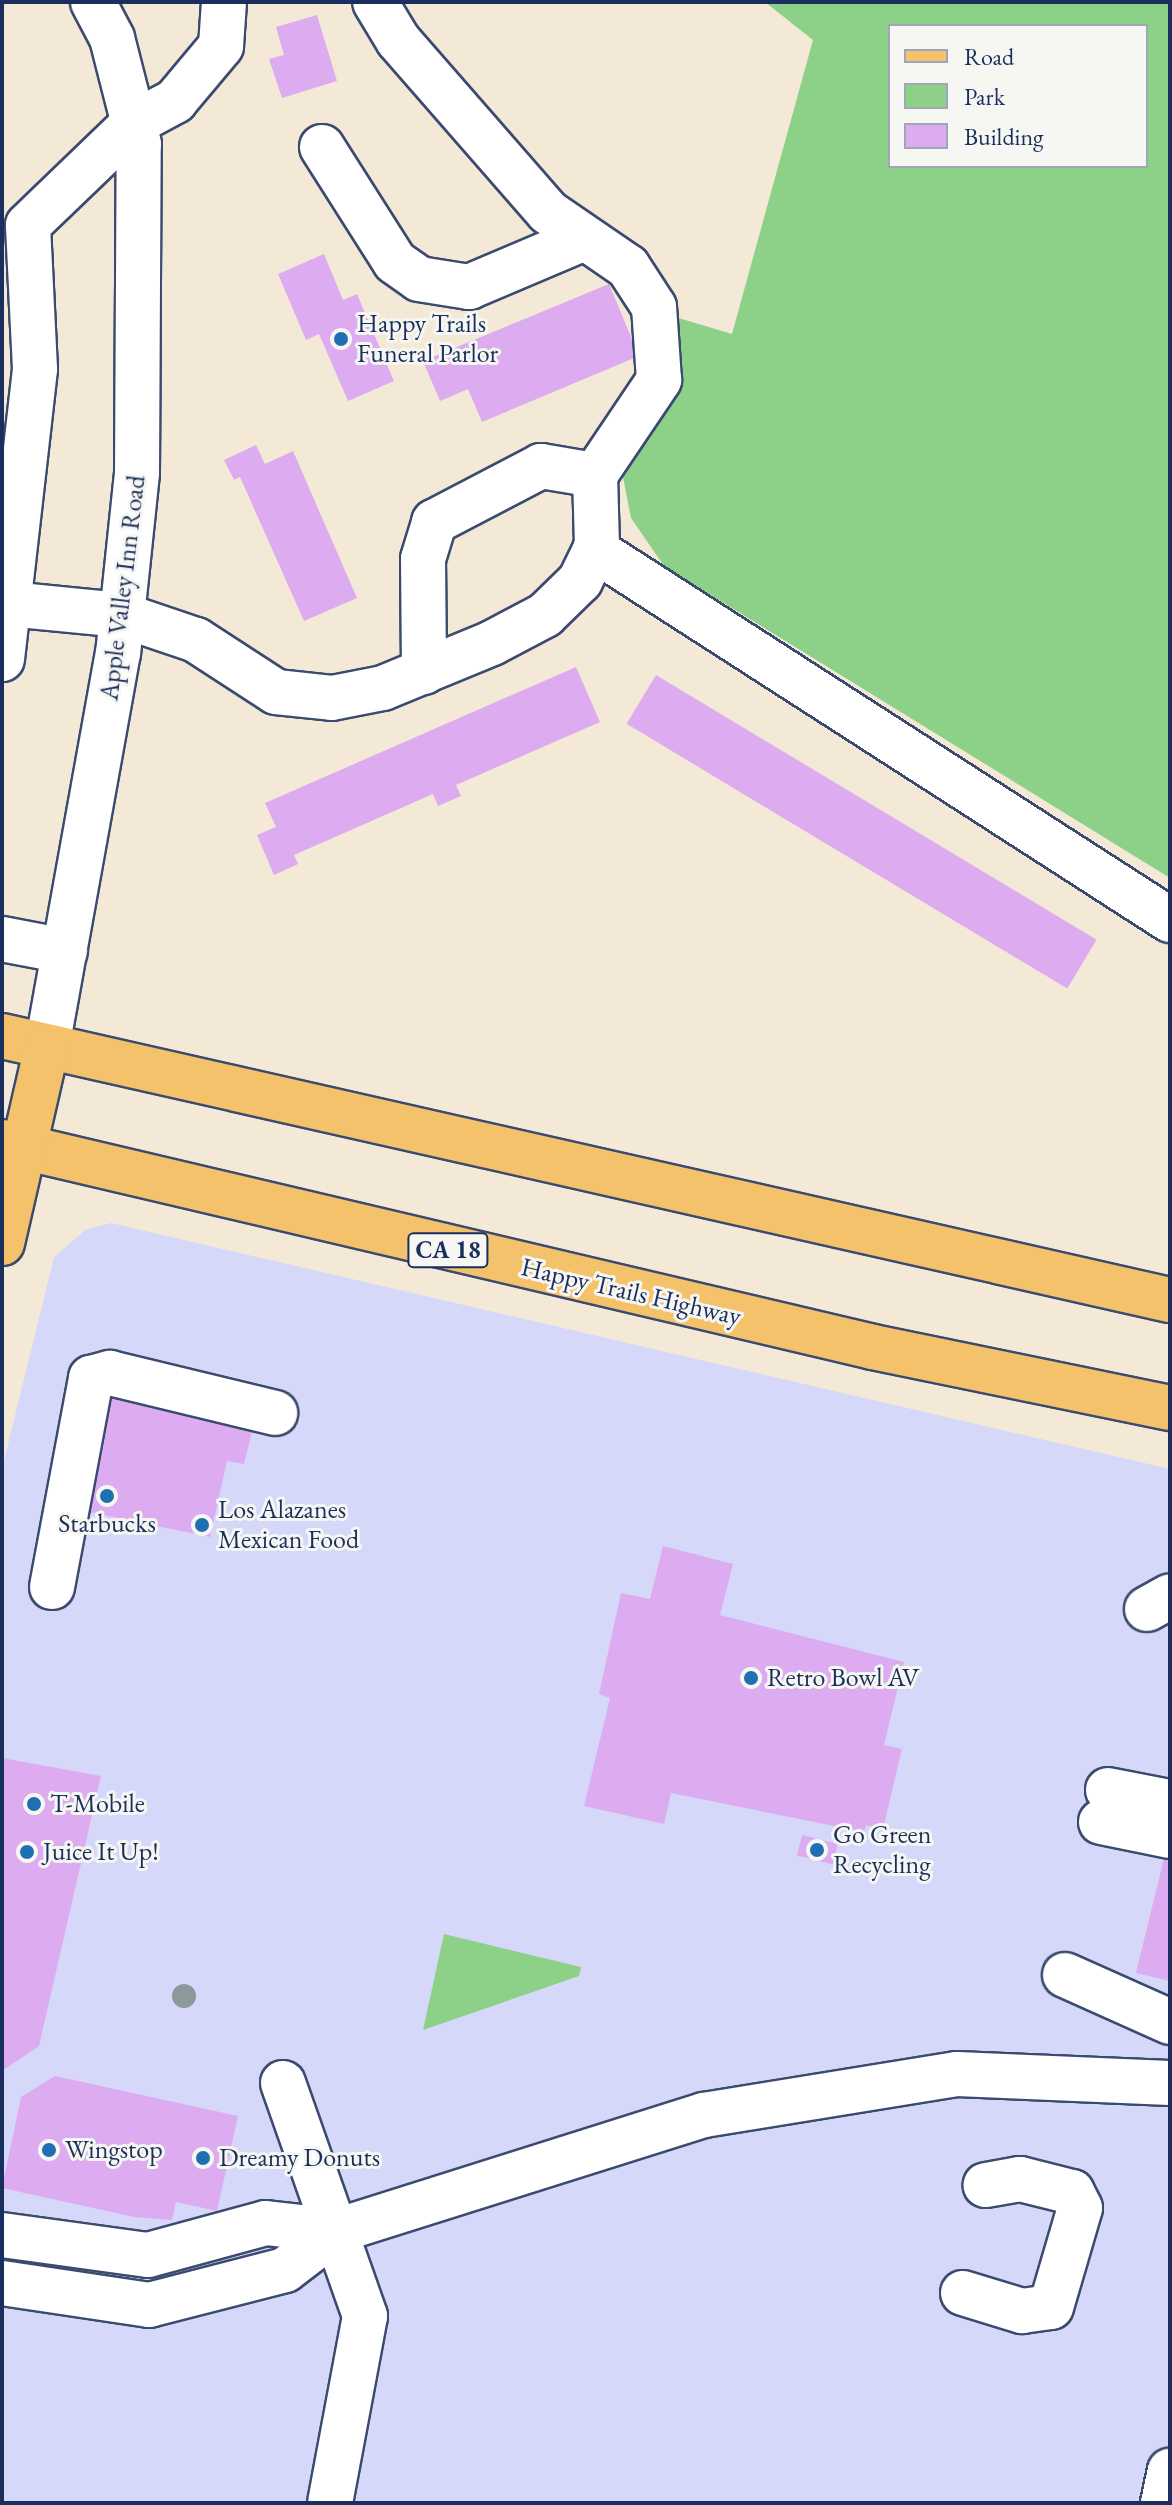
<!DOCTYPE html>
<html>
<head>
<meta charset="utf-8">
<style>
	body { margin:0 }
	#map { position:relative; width:1172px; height:2505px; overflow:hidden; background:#f3e9d6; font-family:"EB Garamond",serif }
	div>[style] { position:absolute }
	.built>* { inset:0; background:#d5d8f9 }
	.green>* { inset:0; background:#8dd088 }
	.building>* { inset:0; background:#ddacf0; transform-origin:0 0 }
	.roads { filter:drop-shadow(2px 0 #3b4b70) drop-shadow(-2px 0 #3b4b70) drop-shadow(0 2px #3b4b70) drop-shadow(0 -2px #3b4b70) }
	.minor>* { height:44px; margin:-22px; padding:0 22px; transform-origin:22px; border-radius:22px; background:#fff }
	.major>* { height:44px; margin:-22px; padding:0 22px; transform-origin:22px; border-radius:22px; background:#f4c26a }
	.trees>* { width:24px; height:24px; margin:-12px; border-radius:50%; background:#8c999a }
	.dots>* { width:22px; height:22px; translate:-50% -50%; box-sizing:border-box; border:4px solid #f6f6f2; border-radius:50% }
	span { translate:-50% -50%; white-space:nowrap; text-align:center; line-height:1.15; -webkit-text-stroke:6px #f6f6f2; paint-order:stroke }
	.shield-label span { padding:2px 6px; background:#f6f6f2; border:2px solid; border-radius:6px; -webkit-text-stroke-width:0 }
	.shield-label { font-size:24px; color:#1b2f5e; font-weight:700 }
	.poi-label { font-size:26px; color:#1b2f5e }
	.left { translate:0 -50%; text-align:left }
	.street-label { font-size:26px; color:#1b2f5e }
	.frame { position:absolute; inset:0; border:4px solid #1b2f5e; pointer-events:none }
	.legend { position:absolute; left:888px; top:24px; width:260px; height:144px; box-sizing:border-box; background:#f6f6f2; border:2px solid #9ea6b7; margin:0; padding:10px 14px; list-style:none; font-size:24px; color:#1b2f5e }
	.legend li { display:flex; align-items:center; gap:16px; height:40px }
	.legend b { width:40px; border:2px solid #9ea6b7 }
</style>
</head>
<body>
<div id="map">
	<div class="built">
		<i style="clip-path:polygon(111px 1223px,1170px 1469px,1170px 2503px,2px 2503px,2px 1469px,54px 1257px,85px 1230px)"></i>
	</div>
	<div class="green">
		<i style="clip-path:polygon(evenodd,765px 2px,1170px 2px,1170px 878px,664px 566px,631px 518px,623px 477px,642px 435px,672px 316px,732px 334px,813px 40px,765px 2px,890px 26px,1146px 26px,1146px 166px,890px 166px,890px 26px)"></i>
		<i style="clip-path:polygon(444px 1934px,581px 1967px,579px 1976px,423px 2030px)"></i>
	</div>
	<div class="building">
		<i style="clip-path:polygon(317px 15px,337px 81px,282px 98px,269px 59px,284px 55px,276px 27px)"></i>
		<i style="clip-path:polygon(324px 254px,343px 300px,357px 294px,394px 381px,348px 401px,319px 334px,306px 340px,278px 274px)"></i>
		<i style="clip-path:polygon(609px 284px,639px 356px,482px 422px,468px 389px,440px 401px,423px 361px)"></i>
		<i style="clip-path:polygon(256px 445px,265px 464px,293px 451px,357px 598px,304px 621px,240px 477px,234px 480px,224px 460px)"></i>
		<i style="clip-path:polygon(576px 667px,600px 722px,456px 785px,461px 796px,438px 806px,433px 794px,294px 855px,298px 864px,274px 875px,257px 835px,276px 827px,265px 803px)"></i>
		<i style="left:656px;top:675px;width:514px;height:57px;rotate:31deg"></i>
		<i style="clip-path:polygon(103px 1387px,255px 1420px,244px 1464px,227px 1461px,210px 1537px,79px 1510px)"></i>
		<i style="clip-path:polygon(663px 1546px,733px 1564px,720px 1615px,904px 1662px,884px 1745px,902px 1749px,883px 1829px,866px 1825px,864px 1832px,671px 1793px,664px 1824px,584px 1806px,610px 1698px,599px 1694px,621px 1593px,650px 1599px)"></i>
		<i style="clip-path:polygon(2px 1758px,101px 1776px,39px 2046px,2px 2071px)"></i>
		<i style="left:802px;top:1835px;width:37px;height:21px;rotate:14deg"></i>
		<i style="clip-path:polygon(1164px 1858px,1170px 1860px,1170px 1981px,1136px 1973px)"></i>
		<i style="clip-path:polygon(55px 2076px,238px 2116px,217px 2211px,176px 2202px,172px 2220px,134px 2217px,2px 2188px,21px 2097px)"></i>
	</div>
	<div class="roads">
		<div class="minor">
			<i style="left:322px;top:147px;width:136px;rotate:57.6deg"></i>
			<i style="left:395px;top:262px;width:29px;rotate:35deg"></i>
			<i style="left:419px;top:279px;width:51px;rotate:9.1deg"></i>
			<i style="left:469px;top:287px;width:123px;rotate:-23deg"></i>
			<i style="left:595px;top:550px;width:684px;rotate:32.76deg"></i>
			<i style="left:9px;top:604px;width:114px;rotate:5.6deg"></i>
			<i style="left:122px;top:615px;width:78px;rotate:18.7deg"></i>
			<i style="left:196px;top:640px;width:95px;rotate:33deg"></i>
			<i style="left:276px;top:692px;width:56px;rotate:6.1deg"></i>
			<i style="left:332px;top:698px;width:52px;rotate:-11.1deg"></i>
			<i style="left:383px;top:688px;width:118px;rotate:-22.4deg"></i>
			<i style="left:492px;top:643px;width:60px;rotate:-27.8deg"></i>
			<i style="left:545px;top:615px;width:49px;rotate:-44.2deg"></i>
			<i style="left:580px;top:581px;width:39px;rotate:-64deg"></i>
			<i style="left:597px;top:546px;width:71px;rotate:-91.6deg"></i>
			<i style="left:595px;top:475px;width:115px;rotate:-56deg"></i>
			<i style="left:659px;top:380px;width:73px;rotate:-93.9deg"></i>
			<i style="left:654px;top:307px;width:48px;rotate:-123deg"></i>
			<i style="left:628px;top:267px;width:97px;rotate:-145.5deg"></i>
			<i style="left:548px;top:212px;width:228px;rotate:-131.1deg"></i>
			<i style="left:398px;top:40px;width:44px;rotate:-121.2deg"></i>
			<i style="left:2px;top:659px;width:292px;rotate:-83.5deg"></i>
			<i style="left:35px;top:369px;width:144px;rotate:-92.8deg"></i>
			<i style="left:28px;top:225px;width:147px;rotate:-43.9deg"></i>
			<i style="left:134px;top:123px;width:47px;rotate:-28.2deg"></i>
			<i style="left:175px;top:101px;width:72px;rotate:-50.1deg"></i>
			<i style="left:221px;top:46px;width:44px;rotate:-86.1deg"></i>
			<i style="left:424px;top:672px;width:113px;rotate:-90.5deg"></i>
			<i style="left:423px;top:559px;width:39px;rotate:-73deg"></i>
			<i style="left:434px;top:522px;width:121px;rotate:-27.6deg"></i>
			<i style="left:541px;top:466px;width:55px;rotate:9.5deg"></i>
			<i style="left:2px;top:939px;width:64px;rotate:10.8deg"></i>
			<i style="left:47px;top:1047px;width:399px;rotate:-79.8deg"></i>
			<i style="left:118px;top:654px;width:182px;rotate:-84deg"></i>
			<i style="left:137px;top:473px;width:329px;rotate:-89.7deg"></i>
			<i style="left:139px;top:144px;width:109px;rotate:-104.3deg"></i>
			<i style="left:112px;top:38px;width:41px;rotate:-117.8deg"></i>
			<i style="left:52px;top:1587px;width:213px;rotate:-79.4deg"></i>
			<i style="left:91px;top:1378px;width:20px;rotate:-15deg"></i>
			<i style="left:110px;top:1373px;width:170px;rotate:13.6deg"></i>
			<i style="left:1147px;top:1609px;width:26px;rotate:-29deg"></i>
			<i style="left:1108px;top:1790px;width:63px;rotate:11deg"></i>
			<i style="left:1101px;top:1822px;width:70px;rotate:11.5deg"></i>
			<i style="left:1065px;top:1975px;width:115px;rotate:24.1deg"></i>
			<i style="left:283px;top:2083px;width:247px;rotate:70.6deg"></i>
			<i style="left:365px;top:2316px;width:190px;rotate:100.6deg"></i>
			<i style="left:2px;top:2235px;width:147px;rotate:7.8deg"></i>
			<i style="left:148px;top:2255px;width:122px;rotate:-15.2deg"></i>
			<i style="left:266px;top:2223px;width:70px;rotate:6.5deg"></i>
			<i style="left:2px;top:2283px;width:149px;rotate:8.5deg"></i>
			<i style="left:149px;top:2305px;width:140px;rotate:-14.4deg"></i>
			<i style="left:285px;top:2270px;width:64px;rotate:-37.4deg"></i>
			<i style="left:336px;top:2231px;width:386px;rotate:-17.5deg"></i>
			<i style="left:704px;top:2115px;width:256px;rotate:-9.2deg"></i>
			<i style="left:957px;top:2074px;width:213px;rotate:2.4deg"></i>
			<i style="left:963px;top:2293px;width:62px;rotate:17deg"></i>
			<i style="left:1022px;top:2311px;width:29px;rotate:-8deg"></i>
			<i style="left:1051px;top:2307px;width:103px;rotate:-73.7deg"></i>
			<i style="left:1080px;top:2208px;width:18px;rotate:-117deg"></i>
			<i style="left:1072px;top:2192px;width:54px;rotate:-166deg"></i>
			<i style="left:1020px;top:2179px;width:35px;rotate:170deg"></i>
			<i style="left:1163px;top:2503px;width:33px;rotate:-78deg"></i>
		</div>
		<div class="major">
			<i style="left:2px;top:1036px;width:1197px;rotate:12.74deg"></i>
			<i style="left:2px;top:1142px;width:895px;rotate:13.24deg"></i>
			<i style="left:873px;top:1347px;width:303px;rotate:11.6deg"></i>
			<i style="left:2px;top:1243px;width:201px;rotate:-77.1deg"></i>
		</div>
	</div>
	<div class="trees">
		<i style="left:184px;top:1996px"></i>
	</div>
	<div class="dots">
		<i style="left:341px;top:339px;background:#1f6fb2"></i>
		<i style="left:107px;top:1496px;background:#1f6fb2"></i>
		<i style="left:202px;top:1525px;background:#1f6fb2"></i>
		<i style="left:751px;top:1678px;background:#1f6fb2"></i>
		<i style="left:34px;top:1804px;background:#1f6fb2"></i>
		<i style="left:817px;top:1850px;background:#1f6fb2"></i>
		<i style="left:27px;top:1852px;background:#1f6fb2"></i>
		<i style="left:49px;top:2150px;background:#1f6fb2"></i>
		<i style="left:203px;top:2158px;background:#1f6fb2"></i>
	</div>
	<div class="shield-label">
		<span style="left:448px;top:1250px">CA 18</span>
	</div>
	<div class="poi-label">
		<span class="left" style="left:357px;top:339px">Happy Trails<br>Funeral Parlor</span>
		<span class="left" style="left:218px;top:1525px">Los Alazanes<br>Mexican Food</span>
		<span style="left:107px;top:1524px">Starbucks</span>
		<span class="left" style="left:767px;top:1678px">Retro Bowl AV</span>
		<span class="left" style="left:50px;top:1804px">T-Mobile</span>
		<span class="left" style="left:833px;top:1850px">Go Green<br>Recycling</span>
		<span class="left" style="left:43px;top:1852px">Juice It Up!</span>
		<span class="left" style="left:65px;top:2150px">Wingstop</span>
		<span class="left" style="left:219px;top:2158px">Dreamy Donuts</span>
	</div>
	<div class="street-label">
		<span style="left:123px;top:588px;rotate:-83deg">Apple Valley Inn Road</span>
		<span style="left:631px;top:1292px;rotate:13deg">Happy Trails Highway</span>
	</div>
	<div class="frame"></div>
	<ul class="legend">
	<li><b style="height:10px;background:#f4c26a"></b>Road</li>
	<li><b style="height:22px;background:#8dd088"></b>Park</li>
	<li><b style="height:22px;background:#ddacf0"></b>Building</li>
	</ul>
</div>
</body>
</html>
